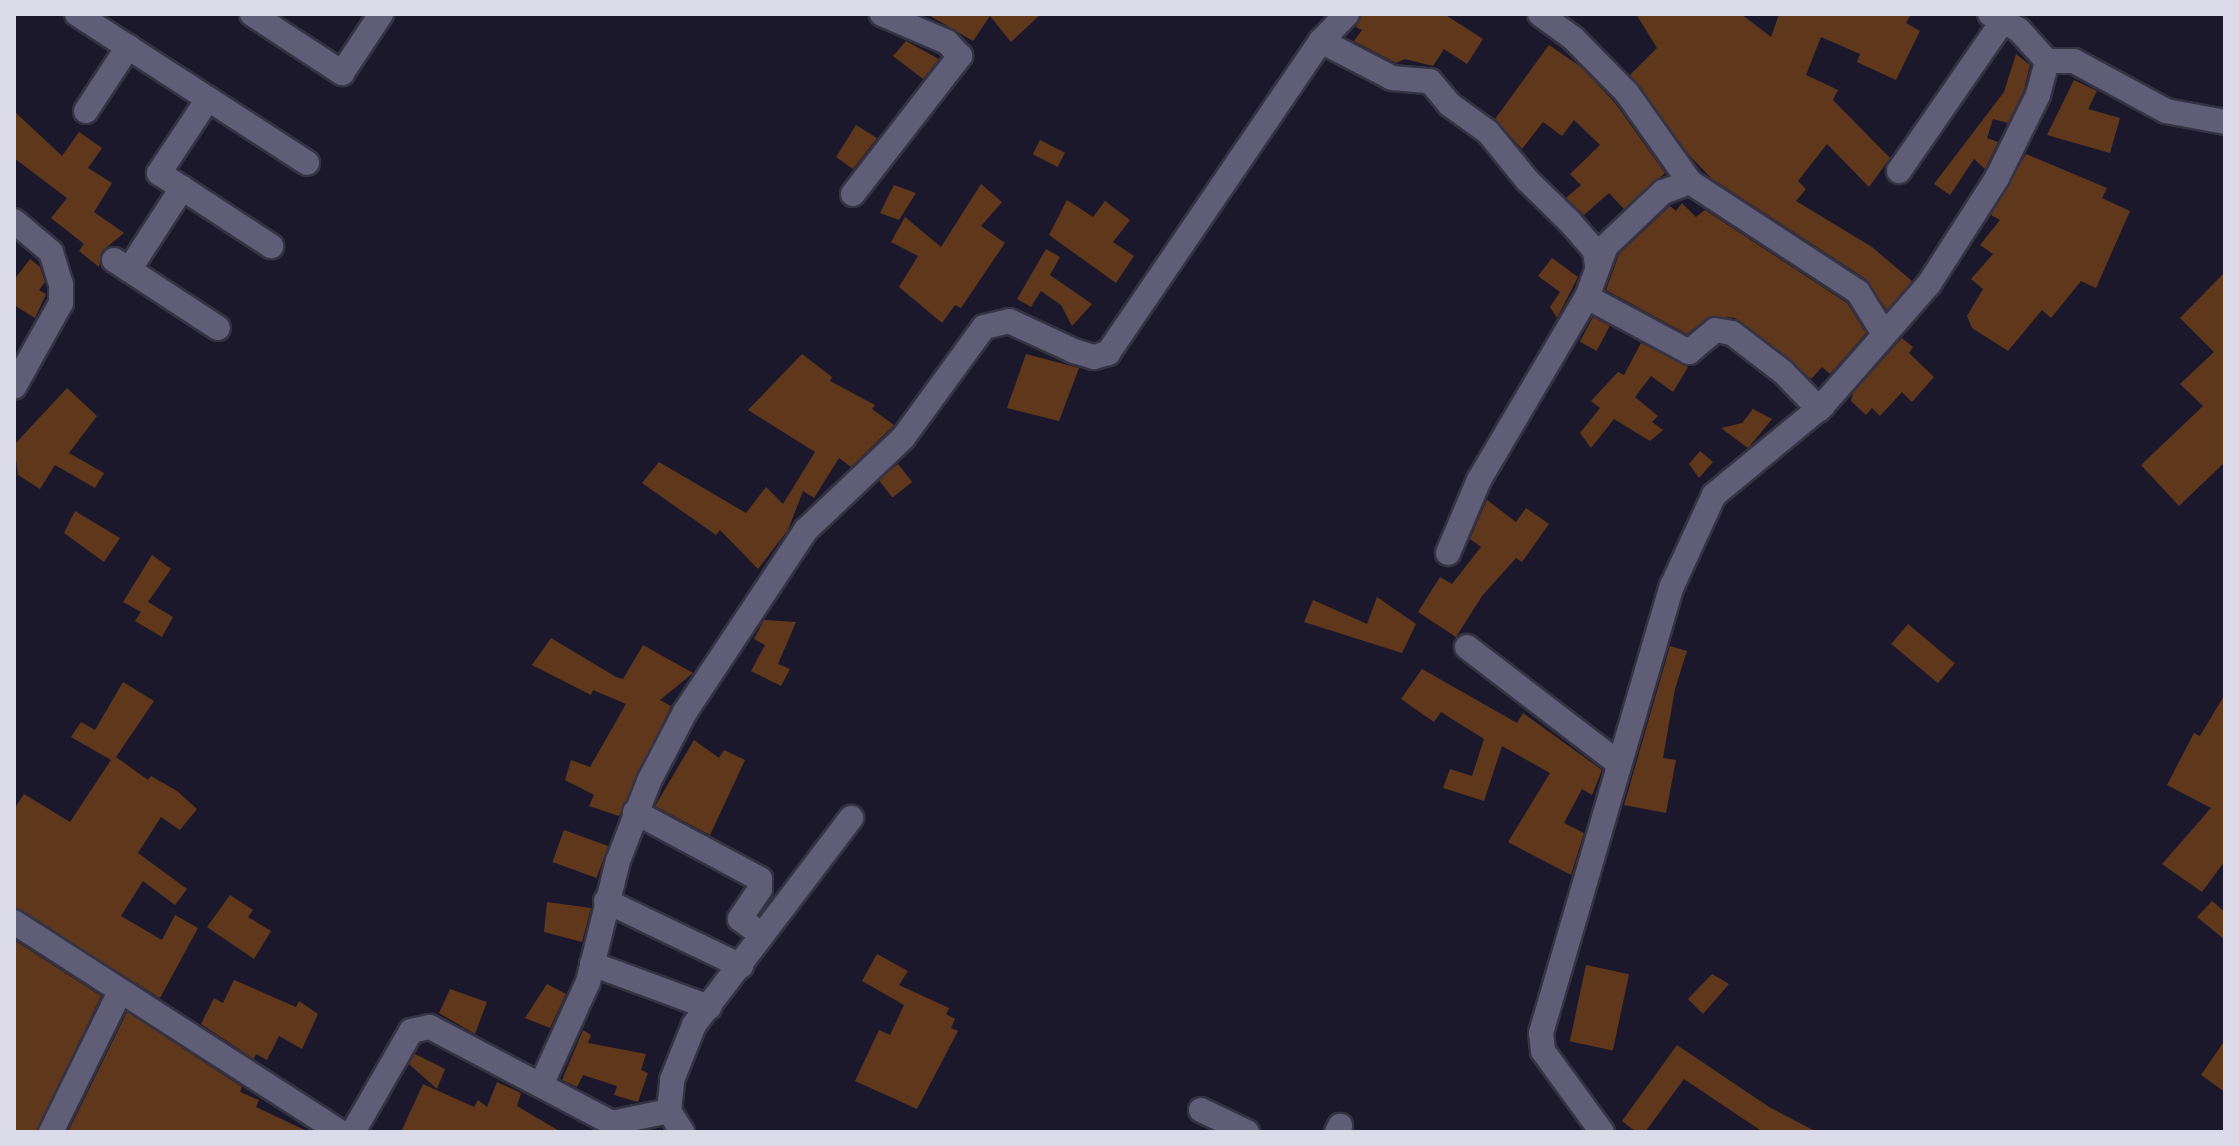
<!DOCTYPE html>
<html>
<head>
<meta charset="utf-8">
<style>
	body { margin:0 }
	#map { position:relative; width:2239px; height:1146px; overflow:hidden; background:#1b182c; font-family:"Exo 2",sans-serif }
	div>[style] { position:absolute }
	.building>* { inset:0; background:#5f381b; transform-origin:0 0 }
	.roads { filter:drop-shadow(2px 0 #353343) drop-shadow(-2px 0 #353343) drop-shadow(0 2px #353343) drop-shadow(0 -2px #353343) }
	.street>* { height:24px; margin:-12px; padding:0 12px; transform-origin:12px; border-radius:12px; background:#605e77 }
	span { translate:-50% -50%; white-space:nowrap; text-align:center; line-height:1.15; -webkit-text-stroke:7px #1b182c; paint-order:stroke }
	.frame { position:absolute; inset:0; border:16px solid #dbdae9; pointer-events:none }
</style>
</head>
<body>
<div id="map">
	<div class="building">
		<i style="clip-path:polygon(927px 14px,1041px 14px,1011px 42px,990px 16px,973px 41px)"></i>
		<i style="clip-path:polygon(1362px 14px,1444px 14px,1483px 39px,1467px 64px,1444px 49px,1433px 66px,1405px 59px,1396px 63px,1354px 41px,1362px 30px,1356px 27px)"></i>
		<i style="clip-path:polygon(1636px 14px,1741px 14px,1771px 37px,1779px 14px,1911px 14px,1906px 23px,1920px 31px,1896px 80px,1857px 62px,1860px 54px,1821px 37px,1806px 75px,1838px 90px,1833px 100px,1890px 158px,1869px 187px,1827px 144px,1798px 181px,1806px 189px,1796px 201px,1872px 247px,1912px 281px,1887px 310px,1866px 279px,1711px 178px,1690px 156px,1630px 75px,1657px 48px)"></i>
		<i style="clip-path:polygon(906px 41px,939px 59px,923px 79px,893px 56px)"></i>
		<i style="clip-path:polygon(1549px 45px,1581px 67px,1615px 103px,1665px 173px,1624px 209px,1609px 193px,1584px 215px,1566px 198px,1581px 185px,1570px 174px,1600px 145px,1574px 120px,1562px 136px,1543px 122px,1522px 149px,1495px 119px)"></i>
		<i style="clip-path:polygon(2016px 54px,2030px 65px,2024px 90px,2008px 123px,1993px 119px,1987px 138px,1998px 142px,1985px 169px,1974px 159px,1950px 195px,1934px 184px,2004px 92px)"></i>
		<i style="clip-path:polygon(2074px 80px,2097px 91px,2088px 109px,2120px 118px,2110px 153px,2047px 135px)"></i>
		<i style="clip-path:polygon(14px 111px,62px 156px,79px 132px,102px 148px,88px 168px,112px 183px,94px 212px,124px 233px,102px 251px,99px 267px,79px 251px,84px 244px,51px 218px,67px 198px,14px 158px)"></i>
		<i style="clip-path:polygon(856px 125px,877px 138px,853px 169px,836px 157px)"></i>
		<i style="left:1040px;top:140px;width:28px;height:16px;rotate:27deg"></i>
		<i style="clip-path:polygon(2026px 154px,2107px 188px,2102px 198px,2130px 211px,2096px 288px,2081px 281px,2051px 318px,2042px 310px,2008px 351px,1972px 328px,1967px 316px,1983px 289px,1971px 279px,1993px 254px,1980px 245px,2000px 220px,1991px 215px)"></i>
		<i style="clip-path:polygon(981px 184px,1002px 202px,981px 226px,1005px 243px,961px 308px,955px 305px,942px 323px,899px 287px,918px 256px,891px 242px,905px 217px,941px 247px)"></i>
		<i style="clip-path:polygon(894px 185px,916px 193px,899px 220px,880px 213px)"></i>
		<i style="clip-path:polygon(1067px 200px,1093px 217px,1105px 201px,1130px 220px,1113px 242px,1134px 256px,1116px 283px,1049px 235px)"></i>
		<i style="clip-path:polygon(1682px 203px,1696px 217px,1705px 210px,1847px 303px,1866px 333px,1830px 374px,1822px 367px,1811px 379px,1735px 318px,1710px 316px,1687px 334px,1606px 290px,1619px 254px,1670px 206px,1676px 211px)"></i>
		<i style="clip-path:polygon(1046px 249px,1060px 257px,1050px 275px,1092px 304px,1072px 326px,1061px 305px,1041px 291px,1031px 307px,1017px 299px)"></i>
		<i style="clip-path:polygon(1552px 258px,1578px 277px,1557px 318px,1550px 307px,1560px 292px,1538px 276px)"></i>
		<i style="clip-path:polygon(30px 259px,40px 267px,45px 282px,39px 290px,46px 294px,35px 318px,14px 305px,14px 280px)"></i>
		<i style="clip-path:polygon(2225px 272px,2225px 462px,2179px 506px,2141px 465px,2203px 406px,2180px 384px,2214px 352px,2180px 318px)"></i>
		<i style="left:1593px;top:317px;width:19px;height:28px;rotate:28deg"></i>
		<i style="clip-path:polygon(1902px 338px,1913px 347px,1909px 353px,1934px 377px,1912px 402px,1902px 392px,1880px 416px,1872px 408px,1866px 415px,1851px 401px,1853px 393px)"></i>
		<i style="clip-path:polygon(1641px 343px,1688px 367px,1673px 392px,1651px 376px,1635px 397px,1658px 416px,1652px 422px,1663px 430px,1650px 441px,1614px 419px,1591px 448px,1580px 433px,1600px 408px,1591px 401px,1618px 372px,1624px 375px)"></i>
		<i style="clip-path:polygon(802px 354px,832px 377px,830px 381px,875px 405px,872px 409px,894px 425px,851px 467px,839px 458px,814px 498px,803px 491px,788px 530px,758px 569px,720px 530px,716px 535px,642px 483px,659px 462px,746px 513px,766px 487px,783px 504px,815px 452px,748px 410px)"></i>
		<i style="clip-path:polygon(1026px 354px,1079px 368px,1059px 421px,1007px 408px)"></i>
		<i style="clip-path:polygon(67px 388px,97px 416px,69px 453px,104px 473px,95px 488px,55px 465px,40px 489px,18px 475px,14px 445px)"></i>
		<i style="clip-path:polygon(1753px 409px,1772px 419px,1748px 448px,1721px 428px,1742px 423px)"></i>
		<i style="clip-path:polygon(1700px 451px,1713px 462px,1699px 478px,1689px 464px)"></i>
		<i style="left:898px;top:464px;width:23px;height:25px;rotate:52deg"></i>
		<i style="clip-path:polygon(1487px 500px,1516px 522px,1526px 508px,1549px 524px,1522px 562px,1516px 558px,1482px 596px,1456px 637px,1418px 612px,1440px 577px,1452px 584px,1481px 547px,1470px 539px)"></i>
		<i style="clip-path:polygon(75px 511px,120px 538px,104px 562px,64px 533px)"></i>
		<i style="clip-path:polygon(152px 555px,171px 569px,148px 602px,173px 617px,162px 637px,135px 621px,141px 612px,123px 602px)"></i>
		<i style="clip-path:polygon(1377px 597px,1416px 624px,1402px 653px,1304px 622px,1313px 600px,1367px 624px)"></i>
		<i style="clip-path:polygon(764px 620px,796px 622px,778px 664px,790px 669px,781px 686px,751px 671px,765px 645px,754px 639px)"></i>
		<i style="left:1908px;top:624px;width:61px;height:26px;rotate:40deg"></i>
		<i style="clip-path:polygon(551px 638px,616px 677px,623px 679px,643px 645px,693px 673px,660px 700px,671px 706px,619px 816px,589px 806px,594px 795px,565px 780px,571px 760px,590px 767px,626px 704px,593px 690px,591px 695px,532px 665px)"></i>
		<i style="clip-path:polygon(1670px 646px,1687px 651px,1675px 689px,1663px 758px,1676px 760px,1666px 813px,1624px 805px)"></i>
		<i style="clip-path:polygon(1422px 669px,1517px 723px,1523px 713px,1602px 770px,1592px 795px,1582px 789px,1564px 823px,1584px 833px,1571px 875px,1508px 842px,1550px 773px,1502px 746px,1484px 801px,1443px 788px,1450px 769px,1472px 776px,1484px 739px,1441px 712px,1434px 722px,1401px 699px)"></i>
		<i style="clip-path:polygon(123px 682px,154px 701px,116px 757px,148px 780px,151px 776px,177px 791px,197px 809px,180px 830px,161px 817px,138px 853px,187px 889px,175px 905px,143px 881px,121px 916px,162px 940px,175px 915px,198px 928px,160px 998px,14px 907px,14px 809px,24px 794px,70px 822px,111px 760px,71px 737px,81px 722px,95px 730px)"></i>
		<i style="clip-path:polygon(2225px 694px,2225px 861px,2202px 892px,2162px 864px,2211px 808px,2167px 785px,2194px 733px,2200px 736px)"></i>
		<i style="clip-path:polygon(694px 740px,719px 758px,724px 750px,745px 760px,710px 835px,655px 806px)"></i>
		<i style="left:564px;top:830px;width:47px;height:34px;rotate:20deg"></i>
		<i style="clip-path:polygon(230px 895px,253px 910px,248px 917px,271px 931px,254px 959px,207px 927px)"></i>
		<i style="clip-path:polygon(2212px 901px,2225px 912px,2225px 940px,2197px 917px)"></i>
		<i style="clip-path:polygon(547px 902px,591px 908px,582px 942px,544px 932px)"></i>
		<i style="clip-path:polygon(14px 940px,101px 996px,36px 1132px,14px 1132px)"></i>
		<i style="clip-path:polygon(877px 954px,908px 971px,899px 985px,949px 1008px,946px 1014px,955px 1019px,951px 1028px,958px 1031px,917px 1109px,855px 1081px,879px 1030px,890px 1035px,904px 1005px,862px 981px)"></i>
		<i style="left:1586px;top:965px;width:44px;height:78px;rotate:12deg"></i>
		<i style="clip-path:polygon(1712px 974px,1729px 984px,1703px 1014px,1688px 999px)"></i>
		<i style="clip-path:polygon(234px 980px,296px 1007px,299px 1001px,318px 1014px,302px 1049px,279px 1036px,267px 1060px,256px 1054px,254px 1059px,201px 1024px,214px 998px,223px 1003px)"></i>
		<i style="clip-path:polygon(547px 984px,566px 994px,550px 1028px,525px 1018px)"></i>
		<i style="clip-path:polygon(450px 989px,487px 1002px,475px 1034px,439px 1013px)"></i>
		<i style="clip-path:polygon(127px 1012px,242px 1087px,240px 1092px,259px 1100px,256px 1107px,309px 1132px,68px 1132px)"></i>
		<i style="clip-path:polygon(583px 1030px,591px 1035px,588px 1043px,646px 1054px,641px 1070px,648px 1073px,638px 1102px,614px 1095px,617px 1086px,583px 1075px,577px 1087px,562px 1080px)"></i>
		<i style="clip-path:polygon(2225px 1040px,2225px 1092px,2201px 1075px)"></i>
		<i style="clip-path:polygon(1677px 1045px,1769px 1107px,1817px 1132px,1763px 1132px,1684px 1079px,1645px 1132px,1636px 1132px,1622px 1121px)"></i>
		<i style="clip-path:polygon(415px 1054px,445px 1069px,437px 1089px,409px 1064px)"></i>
		<i style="clip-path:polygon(497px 1082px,521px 1093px,517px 1106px,561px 1132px,401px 1132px,423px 1084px,474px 1107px,478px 1100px,487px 1107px)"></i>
	</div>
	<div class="roads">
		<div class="street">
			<i style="left:77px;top:14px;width:274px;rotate:32.9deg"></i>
			<i style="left:252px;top:14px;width:108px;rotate:33.2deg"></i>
			<i style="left:342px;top:73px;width:71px;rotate:-56.5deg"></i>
			<i style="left:1540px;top:14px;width:41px;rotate:36deg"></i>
			<i style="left:1573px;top:38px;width:77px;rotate:45.5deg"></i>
			<i style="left:1627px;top:93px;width:109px;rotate:54.7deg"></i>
			<i style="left:1321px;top:41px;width:80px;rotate:27.5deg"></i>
			<i style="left:1392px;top:78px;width:38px;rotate:5deg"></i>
			<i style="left:1430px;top:81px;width:30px;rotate:50deg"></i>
			<i style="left:1449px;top:104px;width:48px;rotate:35.7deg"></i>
			<i style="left:1488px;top:132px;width:62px;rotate:50.9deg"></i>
			<i style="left:1527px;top:180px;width:60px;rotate:44.3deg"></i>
			<i style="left:1570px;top:222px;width:38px;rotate:49deg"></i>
			<i style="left:1595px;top:251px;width:15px;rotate:82deg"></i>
			<i style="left:2047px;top:61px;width:27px"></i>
			<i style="left:2074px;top:61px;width:105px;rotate:28.5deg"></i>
			<i style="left:2166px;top:111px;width:60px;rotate:10.6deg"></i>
			<i style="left:208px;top:99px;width:89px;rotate:123.5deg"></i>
			<i style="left:159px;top:173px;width:134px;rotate:33.1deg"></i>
			<i style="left:86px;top:111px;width:77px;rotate:-56.7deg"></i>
			<i style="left:1899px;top:171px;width:183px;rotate:-55.3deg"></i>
			<i style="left:853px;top:194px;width:175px;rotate:-52.2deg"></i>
			<i style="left:960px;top:56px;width:19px;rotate:-133deg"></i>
			<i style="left:947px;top:42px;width:71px;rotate:-156.7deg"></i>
			<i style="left:14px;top:221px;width:48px;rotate:40deg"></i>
			<i style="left:51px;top:252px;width:34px;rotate:73deg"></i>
			<i style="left:61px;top:284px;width:19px;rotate:90deg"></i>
			<i style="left:61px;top:303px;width:96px;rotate:119.2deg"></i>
			<i style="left:114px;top:260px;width:124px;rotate:33.2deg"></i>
			<i style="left:129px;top:270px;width:98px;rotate:-57.1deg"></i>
			<i style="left:1587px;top:297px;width:116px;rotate:28.3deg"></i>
			<i style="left:1689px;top:352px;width:34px;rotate:-40deg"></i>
			<i style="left:1715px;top:330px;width:17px;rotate:10deg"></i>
			<i style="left:1732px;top:333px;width:64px;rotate:37.4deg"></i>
			<i style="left:1783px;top:372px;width:52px;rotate:45.8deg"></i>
			<i style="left:1448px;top:553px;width:79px;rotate:-67deg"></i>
			<i style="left:1479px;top:480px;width:212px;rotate:-59.5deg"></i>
			<i style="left:1587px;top:297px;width:54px;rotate:-69.6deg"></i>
			<i style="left:1606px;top:246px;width:79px;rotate:-43.5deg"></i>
			<i style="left:1663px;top:192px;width:29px;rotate:-20deg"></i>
			<i style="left:1690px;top:182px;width:201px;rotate:33.2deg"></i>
			<i style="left:1858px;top:292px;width:49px;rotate:58.2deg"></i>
			<i style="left:1467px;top:647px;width:190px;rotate:37.5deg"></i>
			<i style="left:635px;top:812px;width:142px;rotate:28.2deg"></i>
			<i style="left:760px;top:879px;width:10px;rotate:90deg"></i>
			<i style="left:760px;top:889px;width:36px;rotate:124deg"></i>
			<i style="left:740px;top:919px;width:26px;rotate:36deg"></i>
			<i style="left:606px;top:901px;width:150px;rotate:25.7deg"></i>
			<i style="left:14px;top:922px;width:388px;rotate:32.8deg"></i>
			<i style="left:592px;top:964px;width:125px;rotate:20.2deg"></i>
			<i style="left:541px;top:1085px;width:113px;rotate:-65.5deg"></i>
			<i style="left:588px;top:982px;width:125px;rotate:-76.1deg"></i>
			<i style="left:618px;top:861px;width:86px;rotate:-68.8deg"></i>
			<i style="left:649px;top:781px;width:78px;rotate:-62.4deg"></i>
			<i style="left:685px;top:712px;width:219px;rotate:-56.4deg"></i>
			<i style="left:806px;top:530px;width:134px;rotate:-43.5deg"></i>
			<i style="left:903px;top:438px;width:137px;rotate:-53.9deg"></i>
			<i style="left:984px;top:327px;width:26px;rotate:-13deg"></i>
			<i style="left:1009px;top:321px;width:72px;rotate:24.8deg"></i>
			<i style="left:1074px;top:351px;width:21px;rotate:17deg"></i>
			<i style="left:1094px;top:357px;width:15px;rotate:-16deg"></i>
			<i style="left:1108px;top:353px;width:378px;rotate:-55.7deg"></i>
			<i style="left:1321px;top:41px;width:37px;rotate:-46deg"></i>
			<i style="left:1201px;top:1110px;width:51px;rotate:25.6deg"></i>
			<i style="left:669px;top:1111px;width:31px;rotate:-84deg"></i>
			<i style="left:672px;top:1080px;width:59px;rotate:-68.2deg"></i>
			<i style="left:694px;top:1025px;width:260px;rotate:-52.8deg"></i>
			<i style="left:51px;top:1132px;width:156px;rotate:-63.8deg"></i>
			<i style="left:353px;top:1132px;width:116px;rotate:-60.1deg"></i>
			<i style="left:411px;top:1031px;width:19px;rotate:-12deg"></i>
			<i style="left:430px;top:1027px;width:206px;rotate:27.8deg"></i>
			<i style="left:612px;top:1123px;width:58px;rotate:-11.9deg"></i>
			<i style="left:669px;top:1111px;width:25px;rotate:58deg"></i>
			<i style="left:1337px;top:1132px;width:7px;rotate:-63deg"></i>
			<i style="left:1602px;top:1132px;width:100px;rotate:-126.1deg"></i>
			<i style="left:1543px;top:1051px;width:18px;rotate:-96deg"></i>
			<i style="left:1541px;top:1033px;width:466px;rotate:-73.7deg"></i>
			<i style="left:1672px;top:586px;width:100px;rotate:-65.2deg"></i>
			<i style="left:1714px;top:495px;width:141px;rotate:-39.5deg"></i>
			<i style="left:1823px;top:405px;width:161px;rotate:-48.8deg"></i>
			<i style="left:1929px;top:284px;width:126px;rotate:-57.3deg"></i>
			<i style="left:1997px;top:178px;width:93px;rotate:-63.7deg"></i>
			<i style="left:2038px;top:95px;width:35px;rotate:-75deg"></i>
			<i style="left:2047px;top:61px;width:42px;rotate:-132.1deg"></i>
			<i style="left:2019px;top:30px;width:33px;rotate:-151deg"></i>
		</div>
	</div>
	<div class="frame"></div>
</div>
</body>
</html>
